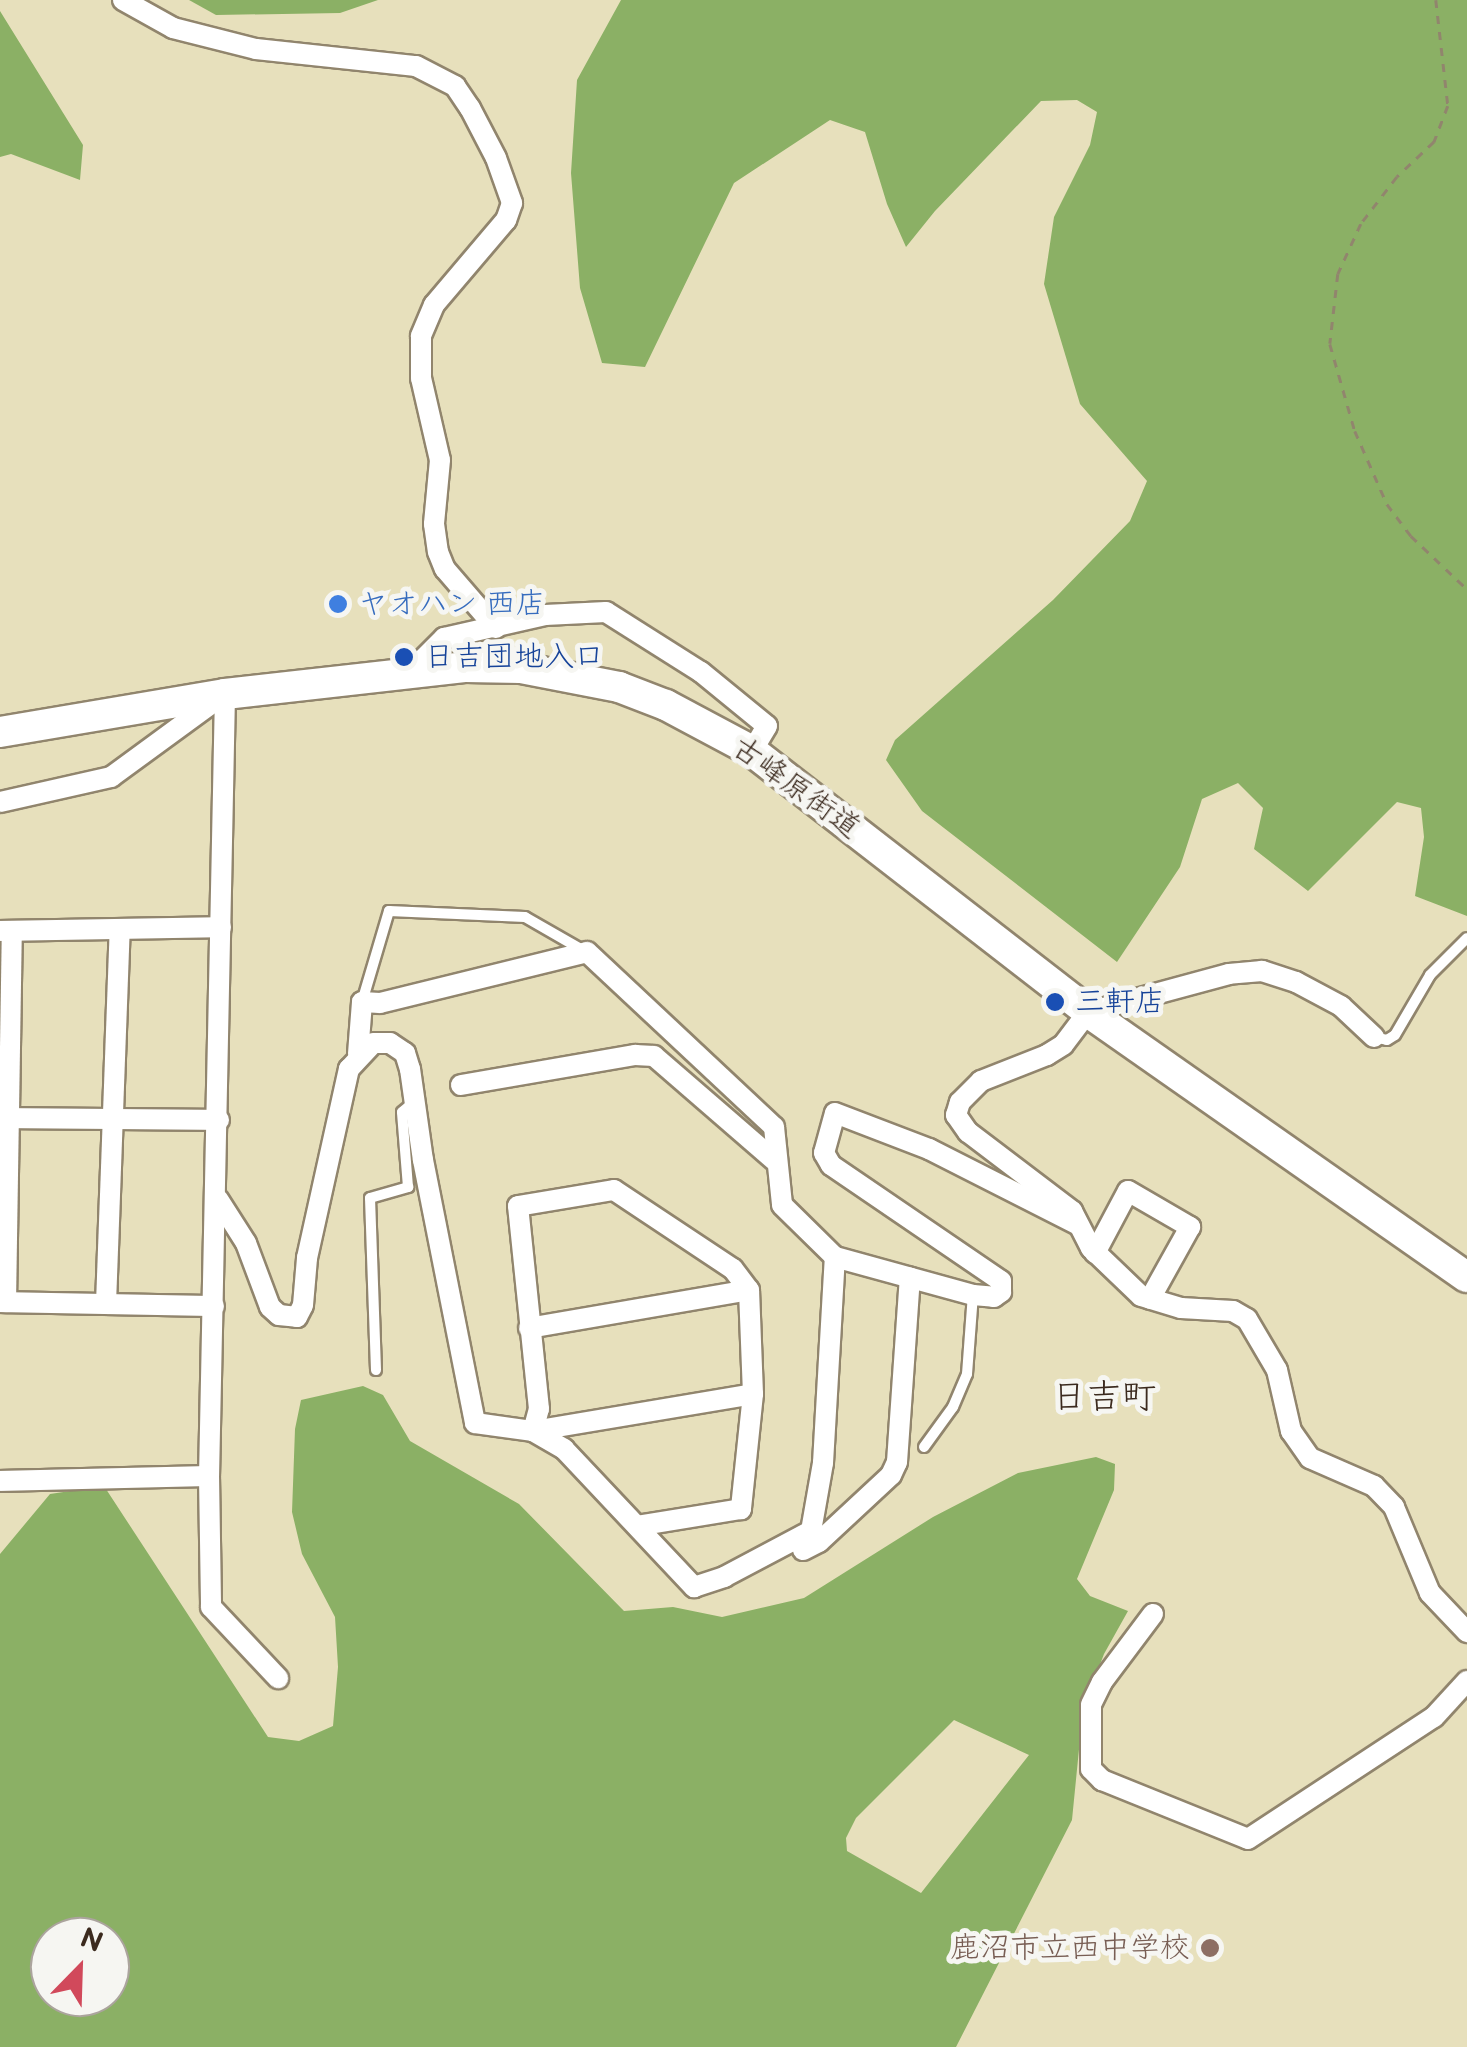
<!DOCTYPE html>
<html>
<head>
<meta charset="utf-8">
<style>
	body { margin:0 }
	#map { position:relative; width:1467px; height:2047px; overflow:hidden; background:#e7e0bc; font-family:"Balsamiq Sans","Klee One",sans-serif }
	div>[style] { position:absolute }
	.forest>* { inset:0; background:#8bb065 }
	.path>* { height:2.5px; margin-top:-1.25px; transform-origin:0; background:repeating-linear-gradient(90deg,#91856d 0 8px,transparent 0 16px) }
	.roads { filter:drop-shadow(2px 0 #91856d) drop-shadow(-2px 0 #91856d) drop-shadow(0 2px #91856d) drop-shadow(0 -2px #91856d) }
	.service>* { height:10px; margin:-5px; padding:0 5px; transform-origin:5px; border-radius:5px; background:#fff }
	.minor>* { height:20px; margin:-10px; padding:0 10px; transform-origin:10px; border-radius:10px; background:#fff }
	.primary>* { height:30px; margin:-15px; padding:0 15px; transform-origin:15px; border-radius:15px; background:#fff }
	.dots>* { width:28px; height:28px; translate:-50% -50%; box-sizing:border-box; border:5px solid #f6f6f2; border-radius:50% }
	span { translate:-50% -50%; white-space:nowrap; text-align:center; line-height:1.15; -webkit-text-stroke:10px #f6f6f2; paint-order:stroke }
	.shop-label { font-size:30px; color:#366cbe }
	.left { translate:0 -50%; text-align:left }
	.transit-label { font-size:30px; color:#164399 }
	.street-label { font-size:30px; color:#3b2a1e }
	.education-label { font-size:30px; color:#785e54 }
	.right { translate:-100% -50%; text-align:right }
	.quarter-label { font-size:35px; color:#3b2a1e }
	.north { position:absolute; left:30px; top:1917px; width:100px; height:100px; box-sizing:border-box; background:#f6f6f2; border:2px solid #aba49d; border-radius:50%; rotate:23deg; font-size:28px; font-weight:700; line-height:40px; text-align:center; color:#3b2a1e }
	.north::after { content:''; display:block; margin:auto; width:35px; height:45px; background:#d1495b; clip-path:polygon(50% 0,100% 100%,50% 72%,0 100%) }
</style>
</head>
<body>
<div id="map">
	<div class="forest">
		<i style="clip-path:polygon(189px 0,378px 0,340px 13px,216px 15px)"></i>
		<i style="clip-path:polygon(621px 0,1467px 0,1467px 916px,1415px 896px,1424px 837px,1421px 808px,1397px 802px,1308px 891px,1254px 849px,1263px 808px,1238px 783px,1202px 799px,1180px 867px,1117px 962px,922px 811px,886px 760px,895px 740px,1053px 600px,1130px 521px,1147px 481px,1080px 404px,1044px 284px,1054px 217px,1090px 145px,1097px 112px,1077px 100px,1041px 101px,935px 211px,906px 247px,887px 204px,865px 132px,830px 120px,734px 183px,645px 367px,602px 363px,580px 288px,571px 173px,577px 80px)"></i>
		<i style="clip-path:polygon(0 11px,83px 145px,80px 180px,11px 154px,0 157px)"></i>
		<i style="clip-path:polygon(evenodd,363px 1386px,383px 1395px,410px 1441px,519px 1504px,624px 1611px,673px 1607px,722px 1617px,804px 1598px,933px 1517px,1018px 1473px,1096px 1457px,1115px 1464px,1114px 1490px,1077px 1579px,1090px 1596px,1128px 1611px,1104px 1654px,1083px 1709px,1072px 1820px,956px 2047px,0 2047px,0 1554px,50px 1494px,104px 1486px,268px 1737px,299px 1741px,333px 1726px,338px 1667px,335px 1617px,302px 1554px,292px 1512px,295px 1429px,301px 1400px,363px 1386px,954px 1720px,1029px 1755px,921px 1893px,847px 1851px,846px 1838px,856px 1818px,954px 1720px,363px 1386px,50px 1937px,110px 1937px,110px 1997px,50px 1997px,50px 1937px)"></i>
	</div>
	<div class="path">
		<i style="left:1436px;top:0;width:107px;rotate:83.5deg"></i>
		<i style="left:1448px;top:106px;width:39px;rotate:111deg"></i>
		<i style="left:1434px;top:142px;width:51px;rotate:136.6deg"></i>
		<i style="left:1397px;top:177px;width:59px;rotate:127.5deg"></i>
		<i style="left:1361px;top:224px;width:55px;rotate:114.7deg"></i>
		<i style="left:1338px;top:274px;width:70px;rotate:96.5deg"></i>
		<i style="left:1330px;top:344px;width:91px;rotate:74deg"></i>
		<i style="left:1355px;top:431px;width:80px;rotate:66.3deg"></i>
		<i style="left:1387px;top:504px;width:40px;rotate:53deg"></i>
		<i style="left:1411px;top:536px;width:77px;rotate:43.4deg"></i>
	</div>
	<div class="roads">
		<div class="service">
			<i style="left:362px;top:1002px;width:95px;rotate:-73.5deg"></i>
			<i style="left:389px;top:911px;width:136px;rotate:2.5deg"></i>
			<i style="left:525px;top:917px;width:70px;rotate:29.8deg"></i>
			<i style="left:1374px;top:1037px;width:13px;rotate:13deg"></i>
			<i style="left:1387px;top:1040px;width:9px;rotate:-32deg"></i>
			<i style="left:1395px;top:1035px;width:69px;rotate:-59.7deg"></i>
			<i style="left:1430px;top:975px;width:52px;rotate:-45deg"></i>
			<i style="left:376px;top:1370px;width:172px;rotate:-92deg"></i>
			<i style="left:370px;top:1198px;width:40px;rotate:-16deg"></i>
			<i style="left:408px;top:1187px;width:75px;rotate:-94.6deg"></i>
			<i style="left:402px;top:1112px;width:16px;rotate:-40deg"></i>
			<i style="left:924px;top:1447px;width:49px;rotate:-54.1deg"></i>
			<i style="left:953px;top:1407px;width:36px;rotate:-67deg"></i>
			<i style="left:967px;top:1374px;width:79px;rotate:-85.7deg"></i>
		</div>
		<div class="minor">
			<i style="left:123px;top:0;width:57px;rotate:29.2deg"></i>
			<i style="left:173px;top:28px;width:86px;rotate:14.2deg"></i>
			<i style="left:256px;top:49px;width:161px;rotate:6.1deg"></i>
			<i style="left:416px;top:66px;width:44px;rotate:27.1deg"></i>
			<i style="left:455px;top:86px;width:27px;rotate:56deg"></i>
			<i style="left:470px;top:108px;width:56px;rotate:62.5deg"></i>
			<i style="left:496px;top:158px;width:48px;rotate:70.4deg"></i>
			<i style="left:512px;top:203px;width:18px;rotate:109deg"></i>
			<i style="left:506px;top:220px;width:111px;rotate:130.3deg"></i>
			<i style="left:434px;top:305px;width:34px;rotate:113deg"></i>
			<i style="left:421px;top:336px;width:42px;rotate:90deg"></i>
			<i style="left:421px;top:378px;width:84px;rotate:77deg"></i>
			<i style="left:440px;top:460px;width:64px;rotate:95.4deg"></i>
			<i style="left:434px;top:524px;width:28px;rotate:82deg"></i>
			<i style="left:438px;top:552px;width:18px;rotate:68deg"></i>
			<i style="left:445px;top:569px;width:78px;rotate:49.2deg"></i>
			<i style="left:411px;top:671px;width:47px;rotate:-45deg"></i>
			<i style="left:444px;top:638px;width:104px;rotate:-12.8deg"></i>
			<i style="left:545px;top:615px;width:61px;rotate:-2.8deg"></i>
			<i style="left:606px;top:612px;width:112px;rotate:32.3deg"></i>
			<i style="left:701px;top:672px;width:85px;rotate:39.3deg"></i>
			<i style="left:767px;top:726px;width:29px;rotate:121deg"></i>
			<i style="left:225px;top:694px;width:782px;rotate:91.17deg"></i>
			<i style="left:209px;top:1476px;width:131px;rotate:89.1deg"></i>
			<i style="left:211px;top:1607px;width:98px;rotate:46.7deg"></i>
			<i style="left:0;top:802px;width:114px;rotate:-12.7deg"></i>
			<i style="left:111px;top:777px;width:134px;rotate:-36.2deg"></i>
			<i style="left:0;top:931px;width:221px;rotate:-1deg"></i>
			<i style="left:1374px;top:1037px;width:45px;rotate:-136.8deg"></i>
			<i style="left:1341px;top:1006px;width:51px;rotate:-151.9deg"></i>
			<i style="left:1296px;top:982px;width:36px;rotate:-162deg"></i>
			<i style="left:1262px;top:971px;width:33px;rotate:175deg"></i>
			<i style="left:1229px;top:974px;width:146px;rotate:164.9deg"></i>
			<i style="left:1088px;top:1012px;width:41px;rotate:127.1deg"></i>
			<i style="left:1063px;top:1045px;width:19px;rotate:148deg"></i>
			<i style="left:1047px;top:1055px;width:71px;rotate:158.5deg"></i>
			<i style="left:981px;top:1081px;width:30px;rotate:135deg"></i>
			<i style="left:960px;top:1102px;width:14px;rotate:107deg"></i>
			<i style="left:956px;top:1115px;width:21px;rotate:55deg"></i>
			<i style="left:968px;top:1132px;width:131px;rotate:37.2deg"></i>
			<i style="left:1072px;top:1211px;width:42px;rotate:62.8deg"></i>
			<i style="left:1091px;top:1248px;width:69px;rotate:43.8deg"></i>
			<i style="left:1141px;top:1296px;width:42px;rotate:16.7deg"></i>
			<i style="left:1181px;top:1308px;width:52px;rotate:3.3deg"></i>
			<i style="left:1233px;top:1311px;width:16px;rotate:30deg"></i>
			<i style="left:1247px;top:1319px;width:59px;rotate:59.5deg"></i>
			<i style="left:1277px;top:1370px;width:63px;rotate:77.1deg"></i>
			<i style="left:1291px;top:1431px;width:33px;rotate:55deg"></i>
			<i style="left:1310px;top:1458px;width:70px;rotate:23.6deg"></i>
			<i style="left:1374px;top:1486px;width:29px;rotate:46deg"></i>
			<i style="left:1394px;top:1507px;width:93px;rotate:67.3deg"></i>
			<i style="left:1430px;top:1593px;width:54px;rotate:46.5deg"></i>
			<i style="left:358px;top:1054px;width:52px;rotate:-85.6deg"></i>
			<i style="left:362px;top:1002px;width:18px;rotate:3deg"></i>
			<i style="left:380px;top:1003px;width:213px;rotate:-13.8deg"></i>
			<i style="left:587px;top:952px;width:256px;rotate:43.1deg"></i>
			<i style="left:774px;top:1127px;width:78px;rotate:84.1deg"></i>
			<i style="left:782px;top:1205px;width:74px;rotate:44.5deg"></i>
			<i style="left:835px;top:1257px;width:143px;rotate:15.4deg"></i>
			<i style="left:973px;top:1295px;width:21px;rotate:5deg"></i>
			<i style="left:994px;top:1297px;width:9px;rotate:-36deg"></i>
			<i style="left:1001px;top:1292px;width:11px;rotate:-90deg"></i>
			<i style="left:1001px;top:1281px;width:206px;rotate:-145.7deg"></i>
			<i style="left:831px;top:1165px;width:14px;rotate:-120deg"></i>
			<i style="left:824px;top:1153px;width:41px;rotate:-74.6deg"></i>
			<i style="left:835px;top:1113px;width:101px;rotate:21deg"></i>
			<i style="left:929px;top:1149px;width:168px;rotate:26.9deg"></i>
			<i style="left:461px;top:1085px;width:177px;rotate:-9.8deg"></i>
			<i style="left:635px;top:1055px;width:19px;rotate:3deg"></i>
			<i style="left:654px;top:1056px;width:159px;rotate:40.9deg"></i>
			<i style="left:0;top:1118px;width:219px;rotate:0.5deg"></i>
			<i style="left:218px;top:1199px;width:52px;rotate:57.5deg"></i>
			<i style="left:246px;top:1243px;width:68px;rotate:69.4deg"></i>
			<i style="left:270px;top:1307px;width:12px;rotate:42deg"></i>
			<i style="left:279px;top:1315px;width:18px;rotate:6deg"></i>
			<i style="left:297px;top:1317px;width:13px;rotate:-63deg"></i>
			<i style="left:303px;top:1305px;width:47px;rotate:-85.1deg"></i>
			<i style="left:307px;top:1258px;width:194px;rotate:-77.5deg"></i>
			<i style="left:349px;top:1069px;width:35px;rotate:-47deg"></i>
			<i style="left:373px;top:1043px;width:17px"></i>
			<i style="left:390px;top:1043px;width:18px;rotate:34deg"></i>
			<i style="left:405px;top:1053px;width:17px;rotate:73deg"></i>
			<i style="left:410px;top:1069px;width:92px;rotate:81.9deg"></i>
			<i style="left:423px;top:1160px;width:268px;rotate:78.8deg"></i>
			<i style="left:475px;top:1423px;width:59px;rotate:7.9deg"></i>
			<i style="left:533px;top:1431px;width:223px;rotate:-9.5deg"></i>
			<i style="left:1095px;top:1253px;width:70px;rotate:-62deg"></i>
			<i style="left:1128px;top:1191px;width:72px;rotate:30.1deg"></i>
			<i style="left:1190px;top:1227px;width:82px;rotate:119.1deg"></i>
			<i style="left:0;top:1302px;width:214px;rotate:1.1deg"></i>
			<i style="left:6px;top:1302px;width:371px;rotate:-89.1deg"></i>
			<i style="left:106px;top:1304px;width:375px;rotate:-87.9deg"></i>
			<i style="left:529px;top:1328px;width:223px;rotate:-9.8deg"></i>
			<i style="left:533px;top:1431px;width:23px;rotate:-75deg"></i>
			<i style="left:539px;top:1409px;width:204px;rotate:-95.9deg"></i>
			<i style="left:518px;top:1206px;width:97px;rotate:-9.5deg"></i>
			<i style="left:614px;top:1190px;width:143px;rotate:33.6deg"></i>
			<i style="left:733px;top:1269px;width:26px;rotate:53deg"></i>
			<i style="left:749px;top:1290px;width:104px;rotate:87.8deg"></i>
			<i style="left:753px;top:1394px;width:116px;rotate:96deg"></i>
			<i style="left:741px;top:1509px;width:105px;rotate:170.7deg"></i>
			<i style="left:533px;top:1431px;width:36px;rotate:30deg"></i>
			<i style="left:564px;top:1449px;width:190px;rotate:46.7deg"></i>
			<i style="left:694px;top:1587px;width:32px;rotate:-18deg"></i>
			<i style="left:724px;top:1577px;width:98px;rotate:-27.9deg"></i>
			<i style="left:811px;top:1531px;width:69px;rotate:-80deg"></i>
			<i style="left:823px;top:1463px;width:206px;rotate:-86.7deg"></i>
			<i style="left:0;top:1481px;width:209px;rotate:-1.4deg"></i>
			<i style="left:803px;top:1550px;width:18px;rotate:-27deg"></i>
			<i style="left:819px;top:1542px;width:98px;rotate:-42.9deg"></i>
			<i style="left:891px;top:1475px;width:14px;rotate:-65deg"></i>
			<i style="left:897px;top:1462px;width:185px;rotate:-86deg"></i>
			<i style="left:1153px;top:1614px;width:85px;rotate:126.9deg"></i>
			<i style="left:1102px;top:1682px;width:25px;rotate:116deg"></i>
			<i style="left:1091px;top:1705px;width:64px;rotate:90deg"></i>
			<i style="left:1091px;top:1769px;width:16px;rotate:45deg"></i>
			<i style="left:1102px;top:1780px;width:157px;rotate:22deg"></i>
			<i style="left:1248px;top:1839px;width:222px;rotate:-33.3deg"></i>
			<i style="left:1434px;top:1717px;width:49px;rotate:-47.5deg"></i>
		</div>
		<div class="primary">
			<i style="left:0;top:732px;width:228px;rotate:-9.6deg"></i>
			<i style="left:225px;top:694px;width:243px;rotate:-6.4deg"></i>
			<i style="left:466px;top:667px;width:55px;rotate:1deg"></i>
			<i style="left:521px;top:668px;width:100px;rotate:11deg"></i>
			<i style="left:619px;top:687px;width:50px;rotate:21deg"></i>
			<i style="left:666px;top:705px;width:98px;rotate:28.1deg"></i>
			<i style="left:752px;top:751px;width:425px;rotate:37.8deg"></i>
			<i style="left:1088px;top:1012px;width:462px;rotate:35deg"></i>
		</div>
	</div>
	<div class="dots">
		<i style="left:338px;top:604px;background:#3f7fe0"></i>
		<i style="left:404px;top:657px;background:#1a4fb4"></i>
		<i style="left:1055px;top:1002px;background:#1a4fb4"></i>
		<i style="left:1210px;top:1948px;background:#8d6e63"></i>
	</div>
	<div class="shop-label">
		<span class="left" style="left:358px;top:604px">ヤオハン 西店</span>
	</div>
	<div class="transit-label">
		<span class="left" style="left:424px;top:657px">日吉団地入口</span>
		<span class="left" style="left:1075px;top:1002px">三軒店</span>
	</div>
	<div class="street-label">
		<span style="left:796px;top:788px;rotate:36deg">古峰原街道</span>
	</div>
	<div class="education-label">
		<span class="right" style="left:1190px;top:1948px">鹿沼市立西中学校</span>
	</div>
	<div class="quarter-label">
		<span style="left:1104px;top:1398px">日吉町</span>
	</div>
	<div class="north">N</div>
</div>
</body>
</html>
